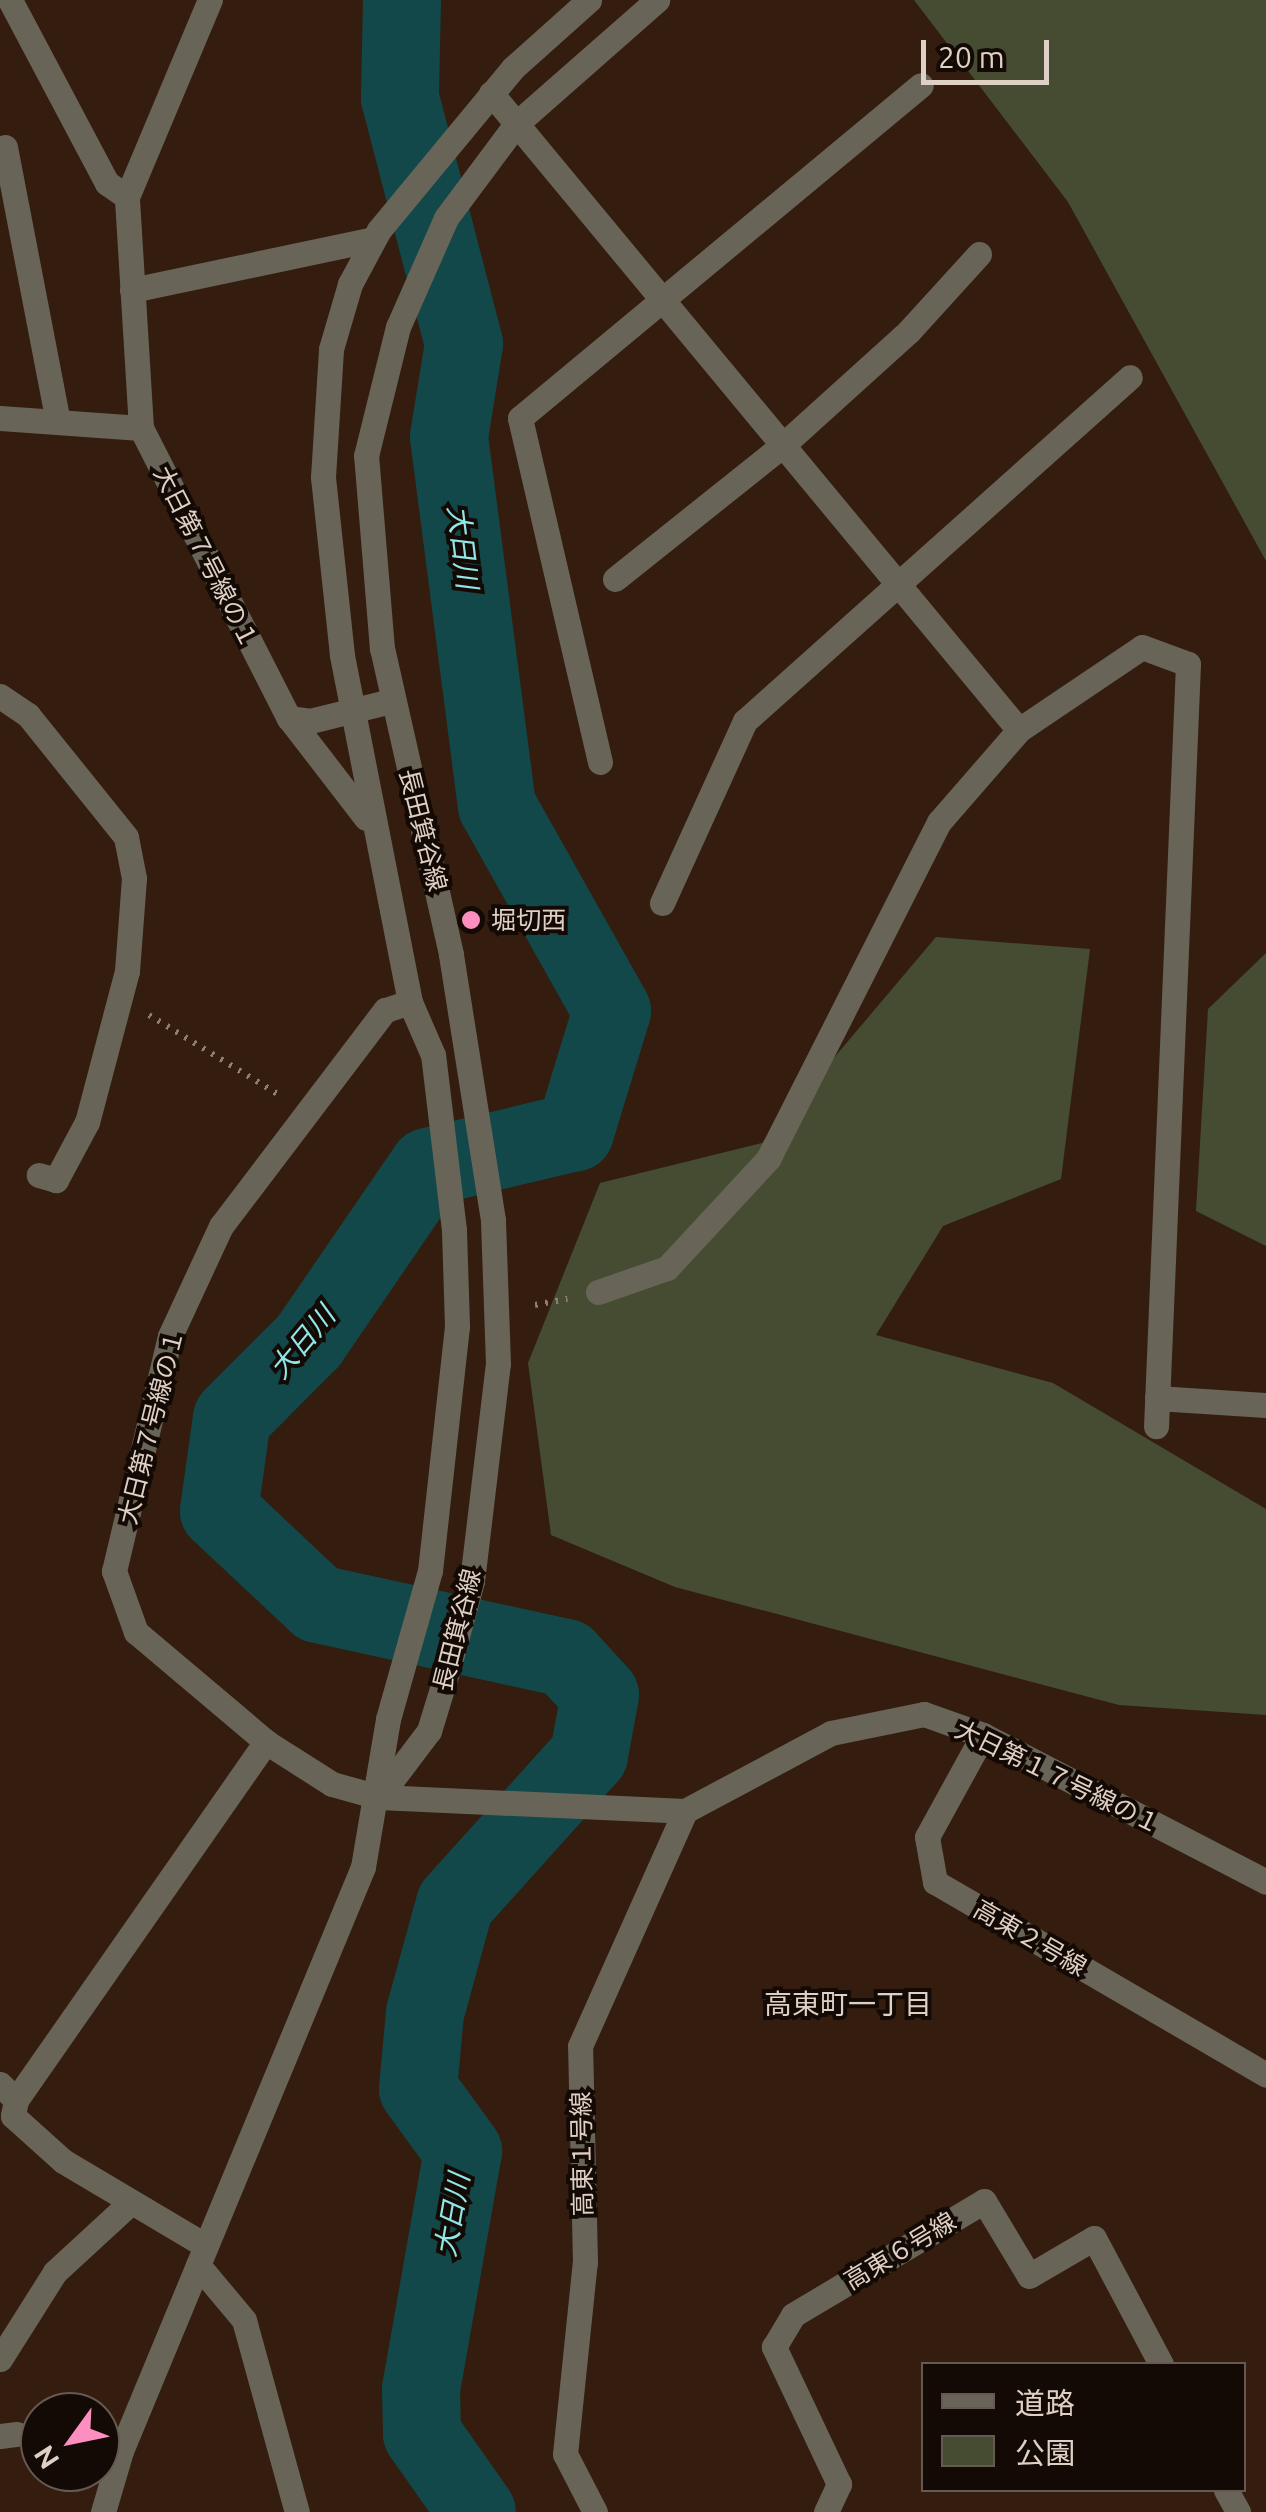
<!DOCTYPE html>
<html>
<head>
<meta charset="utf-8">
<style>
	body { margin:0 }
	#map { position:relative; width:1266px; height:2512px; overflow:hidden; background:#341d0e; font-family:Ubuntu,"Noto Sans JP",sans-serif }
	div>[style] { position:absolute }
	.green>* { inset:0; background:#454c32 }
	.river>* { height:78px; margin:-39px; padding:0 39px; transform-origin:39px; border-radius:39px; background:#124849 }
	.path>* { height:6px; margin-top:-3px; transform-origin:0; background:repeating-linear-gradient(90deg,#917e72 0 2.5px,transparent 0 10.5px) }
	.minor>* { height:25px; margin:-12.5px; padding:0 12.5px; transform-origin:12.5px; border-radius:12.5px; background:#686558 }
	.dots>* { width:28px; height:28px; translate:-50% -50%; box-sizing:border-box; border:5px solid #140a05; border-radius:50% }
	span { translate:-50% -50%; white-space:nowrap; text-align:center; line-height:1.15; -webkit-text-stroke:8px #140a05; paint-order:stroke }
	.street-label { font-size:25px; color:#dfd0c6 }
	.poi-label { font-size:25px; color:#dfd0c6 }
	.left { translate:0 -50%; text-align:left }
	.water-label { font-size:28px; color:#90e7e8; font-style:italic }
	.neighbourhood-label { font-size:28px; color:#dfd0c6 }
	.legend { position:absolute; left:921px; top:2362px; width:325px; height:130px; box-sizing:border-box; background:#140a05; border:2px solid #655952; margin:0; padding:12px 18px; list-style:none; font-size:30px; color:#dfd0c6 }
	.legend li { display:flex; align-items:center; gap:20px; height:50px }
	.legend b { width:50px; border:2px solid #655952 }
	.north { position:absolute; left:20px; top:2392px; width:100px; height:100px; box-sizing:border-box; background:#140a05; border:2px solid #655952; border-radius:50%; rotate:237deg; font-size:28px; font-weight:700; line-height:40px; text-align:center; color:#dfd0c6 }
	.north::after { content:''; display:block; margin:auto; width:35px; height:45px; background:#fd8ec0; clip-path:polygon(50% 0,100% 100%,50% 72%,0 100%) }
	.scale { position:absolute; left:921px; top:40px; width:128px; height:45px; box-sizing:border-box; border:5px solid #dfd0c6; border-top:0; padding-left:12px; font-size:30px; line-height:35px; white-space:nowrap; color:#dfd0c6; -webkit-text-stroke:8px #140a05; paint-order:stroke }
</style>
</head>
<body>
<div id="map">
	<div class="green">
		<i style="clip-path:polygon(914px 0,1266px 0,1266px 561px,1068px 202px)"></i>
		<i style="clip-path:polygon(936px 937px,1090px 949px,1061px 1179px,943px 1226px,876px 1335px,1053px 1383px,1266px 1509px,1266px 1715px,1119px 1705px,675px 1587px,551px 1535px,528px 1363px,600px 1183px,762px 1143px)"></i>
		<i style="clip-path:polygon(1266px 953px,1266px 1246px,1196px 1211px,1208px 1009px)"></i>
	</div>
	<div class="river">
		<i style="left:402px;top:0;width:98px;rotate:91.2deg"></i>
		<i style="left:400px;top:98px;width:254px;rotate:75.4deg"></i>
		<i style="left:464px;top:344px;width:94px;rotate:99.2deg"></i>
		<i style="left:449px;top:437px;width:372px;rotate:82.6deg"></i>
		<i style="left:497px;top:806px;width:235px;rotate:60.7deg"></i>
		<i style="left:612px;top:1011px;width:127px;rotate:107deg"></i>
		<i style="left:575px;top:1132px;width:151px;rotate:166.6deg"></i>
		<i style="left:428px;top:1167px;width:211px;rotate:124.4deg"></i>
		<i style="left:309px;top:1341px;width:109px;rotate:135deg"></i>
		<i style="left:232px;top:1418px;width:94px;rotate:98deg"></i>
		<i style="left:219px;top:1511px;width:136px;rotate:43.2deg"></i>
		<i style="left:318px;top:1604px;width:254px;rotate:12.3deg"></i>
		<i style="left:566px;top:1658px;width:50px;rotate:47.4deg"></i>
		<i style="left:600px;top:1695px;width:61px;rotate:100.4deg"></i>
		<i style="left:589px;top:1755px;width:200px;rotate:132deg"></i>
		<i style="left:455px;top:1904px;width:113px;rotate:105.4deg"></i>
		<i style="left:425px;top:2013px;width:76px;rotate:95.3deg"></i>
		<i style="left:418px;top:2089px;width:77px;rotate:54deg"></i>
		<i style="left:463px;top:2151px;width:242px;rotate:100deg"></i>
		<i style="left:421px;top:2389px;width:45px;rotate:88.7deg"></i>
		<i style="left:422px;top:2434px;width:95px;rotate:54.8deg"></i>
	</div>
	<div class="path">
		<i style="left:149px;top:1015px;width:153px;rotate:31.6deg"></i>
		<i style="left:535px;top:1305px;width:33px;rotate:-11deg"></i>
	</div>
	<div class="minor">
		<i style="left:10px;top:0;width:207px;rotate:62.1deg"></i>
		<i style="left:107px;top:183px;width:24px;rotate:35deg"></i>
		<i style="left:491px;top:93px;width:827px;rotate:50.35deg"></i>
		<i style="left:5px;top:147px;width:279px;rotate:79.1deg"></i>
		<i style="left:132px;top:290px;width:246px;rotate:-11.9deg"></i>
		<i style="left:0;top:418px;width:141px;rotate:4.1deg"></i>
		<i style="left:141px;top:428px;width:326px;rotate:63deg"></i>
		<i style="left:289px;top:718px;width:21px;rotate:8deg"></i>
		<i style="left:310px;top:721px;width:83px;rotate:-13.9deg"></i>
		<i style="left:141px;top:428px;width:231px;rotate:-93.5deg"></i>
		<i style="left:127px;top:197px;width:214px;rotate:-67.2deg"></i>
		<i style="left:615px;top:579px;width:215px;rotate:-38.6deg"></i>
		<i style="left:783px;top:445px;width:170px;rotate:-42.1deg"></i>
		<i style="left:909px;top:331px;width:104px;rotate:-47.7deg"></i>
		<i style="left:0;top:696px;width:34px;rotate:34deg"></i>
		<i style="left:28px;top:715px;width:156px;rotate:51.2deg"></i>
		<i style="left:126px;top:837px;width:42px;rotate:79deg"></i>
		<i style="left:134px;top:878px;width:93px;rotate:94.3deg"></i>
		<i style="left:127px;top:971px;width:156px;rotate:104.8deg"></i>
		<i style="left:87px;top:1122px;width:66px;rotate:118.1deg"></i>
		<i style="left:56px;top:1180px;width:18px;rotate:-164deg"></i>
		<i style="left:289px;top:718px;width:126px;rotate:52.4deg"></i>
		<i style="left:600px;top:762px;width:353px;rotate:-103.1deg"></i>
		<i style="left:520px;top:418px;width:521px;rotate:-39.71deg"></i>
		<i style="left:662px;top:903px;width:200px;rotate:-65.5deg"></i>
		<i style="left:745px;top:721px;width:516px;rotate:-41.78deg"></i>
		<i style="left:410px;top:1002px;width:26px;rotate:162deg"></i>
		<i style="left:385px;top:1010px;width:271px;rotate:127.2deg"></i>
		<i style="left:221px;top:1226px;width:121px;rotate:114.9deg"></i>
		<i style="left:170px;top:1336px;width:242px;rotate:103.4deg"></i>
		<i style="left:114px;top:1571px;width:65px;rotate:70.2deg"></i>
		<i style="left:136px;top:1632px;width:170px;rotate:40.2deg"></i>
		<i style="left:266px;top:1742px;width:78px;rotate:32.5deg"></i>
		<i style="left:332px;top:1784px;width:49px;rotate:15.5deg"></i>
		<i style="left:379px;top:1797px;width:306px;rotate:2.6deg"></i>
		<i style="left:685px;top:1811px;width:166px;rotate:-28.1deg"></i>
		<i style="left:831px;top:1733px;width:95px;rotate:-11.5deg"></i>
		<i style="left:924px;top:1714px;width:63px;rotate:19.6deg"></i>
		<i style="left:983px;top:1735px;width:319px;rotate:27.4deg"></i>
		<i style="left:598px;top:1292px;width:73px;rotate:-19.2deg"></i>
		<i style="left:667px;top:1268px;width:149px;rotate:-47.2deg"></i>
		<i style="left:768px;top:1159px;width:378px;rotate:-63.1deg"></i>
		<i style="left:939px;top:822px;width:122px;rotate:-49deg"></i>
		<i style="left:1019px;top:730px;width:148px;rotate:-34deg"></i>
		<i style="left:1142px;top:647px;width:49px;rotate:20.3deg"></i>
		<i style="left:1188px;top:664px;width:763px;rotate:92.4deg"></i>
		<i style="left:1157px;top:1398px;width:109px;rotate:3.7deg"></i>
		<i style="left:983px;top:1735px;width:116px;rotate:118.8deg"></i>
		<i style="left:927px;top:1837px;width:46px;rotate:79.9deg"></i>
		<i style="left:935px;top:1882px;width:383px;rotate:30.2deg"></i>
		<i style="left:379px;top:1797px;width:83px;rotate:-52.9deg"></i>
		<i style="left:429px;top:1731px;width:65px;rotate:-73deg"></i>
		<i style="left:448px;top:1669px;width:91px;rotate:-74.7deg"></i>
		<i style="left:472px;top:1581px;width:219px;rotate:-83.2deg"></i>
		<i style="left:498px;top:1364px;width:144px;rotate:-92deg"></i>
		<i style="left:493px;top:1220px;width:269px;rotate:-99deg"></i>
		<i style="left:451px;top:954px;width:313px;rotate:-102.7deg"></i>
		<i style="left:382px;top:649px;width:194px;rotate:-94.7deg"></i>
		<i style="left:366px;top:456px;width:133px;rotate:-76.1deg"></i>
		<i style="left:398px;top:327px;width:119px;rotate:-66.2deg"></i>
		<i style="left:446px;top:218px;width:117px;rotate:-53.3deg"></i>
		<i style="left:516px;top:124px;width:188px;rotate:-41.3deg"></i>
		<i style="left:0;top:2084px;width:23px;rotate:45deg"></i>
		<i style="left:16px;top:2100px;width:437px;rotate:-55.1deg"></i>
		<i style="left:16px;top:2100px;width:16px;rotate:101deg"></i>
		<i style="left:13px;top:2116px;width:67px;rotate:42deg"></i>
		<i style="left:63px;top:2161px;width:166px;rotate:30.7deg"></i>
		<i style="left:198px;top:2265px;width:72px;rotate:50.1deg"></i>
		<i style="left:244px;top:2320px;width:199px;rotate:74.6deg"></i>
		<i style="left:0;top:2359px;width:103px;rotate:-57.7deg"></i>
		<i style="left:55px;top:2272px;width:100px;rotate:-42.6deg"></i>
		<i style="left:0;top:2436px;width:17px;rotate:-7deg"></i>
		<i style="left:1226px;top:2490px;width:25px;rotate:61deg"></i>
		<i style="left:103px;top:2512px;width:64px;rotate:-73.6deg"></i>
		<i style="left:121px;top:2451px;width:632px;rotate:-67.49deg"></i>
		<i style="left:363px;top:1867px;width:150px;rotate:-80.4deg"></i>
		<i style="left:388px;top:1719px;width:154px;rotate:-74.2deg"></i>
		<i style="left:430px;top:1571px;width:246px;rotate:-83.7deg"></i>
		<i style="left:457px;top:1326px;width:96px;rotate:-91.8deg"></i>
		<i style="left:454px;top:1230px;width:176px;rotate:-96.8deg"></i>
		<i style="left:433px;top:1055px;width:58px;rotate:-113.5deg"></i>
		<i style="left:410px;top:1002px;width:354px;rotate:-101.1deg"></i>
		<i style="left:342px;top:655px;width:179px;rotate:-96.1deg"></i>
		<i style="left:323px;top:477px;width:128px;rotate:-86.4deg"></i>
		<i style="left:331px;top:349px;width:68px;rotate:-73.7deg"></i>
		<i style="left:350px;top:284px;width:61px;rotate:-61.8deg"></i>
		<i style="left:379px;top:230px;width:210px;rotate:-50.4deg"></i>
		<i style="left:513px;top:68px;width:102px;rotate:-41.8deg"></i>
		<i style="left:595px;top:2512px;width:65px;rotate:-117.3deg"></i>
		<i style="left:565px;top:2454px;width:193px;rotate:-84.1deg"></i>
		<i style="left:585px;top:2262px;width:216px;rotate:-91.3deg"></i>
		<i style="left:580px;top:2046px;width:257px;rotate:-65.9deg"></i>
		<i style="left:826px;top:2512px;width:31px;rotate:-65deg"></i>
		<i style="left:839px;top:2484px;width:152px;rotate:-115.4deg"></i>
		<i style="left:774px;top:2347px;width:37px;rotate:-59deg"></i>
		<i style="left:793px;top:2315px;width:222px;rotate:-30.8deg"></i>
		<i style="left:984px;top:2201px;width:87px;rotate:59deg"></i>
		<i style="left:1029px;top:2276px;width:75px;rotate:-30.3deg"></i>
		<i style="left:1094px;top:2238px;width:143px;rotate:62deg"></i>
	</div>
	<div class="dots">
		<i style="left:471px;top:920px;background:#fd8ec0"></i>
	</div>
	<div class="street-label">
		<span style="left:206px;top:557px;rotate:63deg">大日第７号線の１</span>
		<span style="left:423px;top:830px;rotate:76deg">長田箕谷線</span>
		<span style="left:151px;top:1427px;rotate:-76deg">大日第７号線の１</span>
		<span style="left:457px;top:1630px;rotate:-76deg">長田箕谷線</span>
		<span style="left:1058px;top:1777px;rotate:26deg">大日第１７号線の１</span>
		<span style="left:1030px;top:1938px;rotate:30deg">高東２号線</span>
		<span style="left:582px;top:2154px;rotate:-91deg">高東１号線</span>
		<span style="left:900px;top:2251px;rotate:-31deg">高東６号線</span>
	</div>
	<div class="poi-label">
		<span class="left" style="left:491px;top:920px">堀切西</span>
	</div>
	<div class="water-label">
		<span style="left:463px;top:547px;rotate:83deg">大日川</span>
		<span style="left:302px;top:1342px;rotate:-50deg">大日川</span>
		<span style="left:452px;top:2215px;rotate:-80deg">大日川</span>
	</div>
	<div class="neighbourhood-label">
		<span style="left:848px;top:2004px">高東町一丁目</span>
	</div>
	<ul class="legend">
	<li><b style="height:12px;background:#686558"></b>道路</li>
	<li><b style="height:28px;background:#454c32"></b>公園</li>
	</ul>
	<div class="north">N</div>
	<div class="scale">20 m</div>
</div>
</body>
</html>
